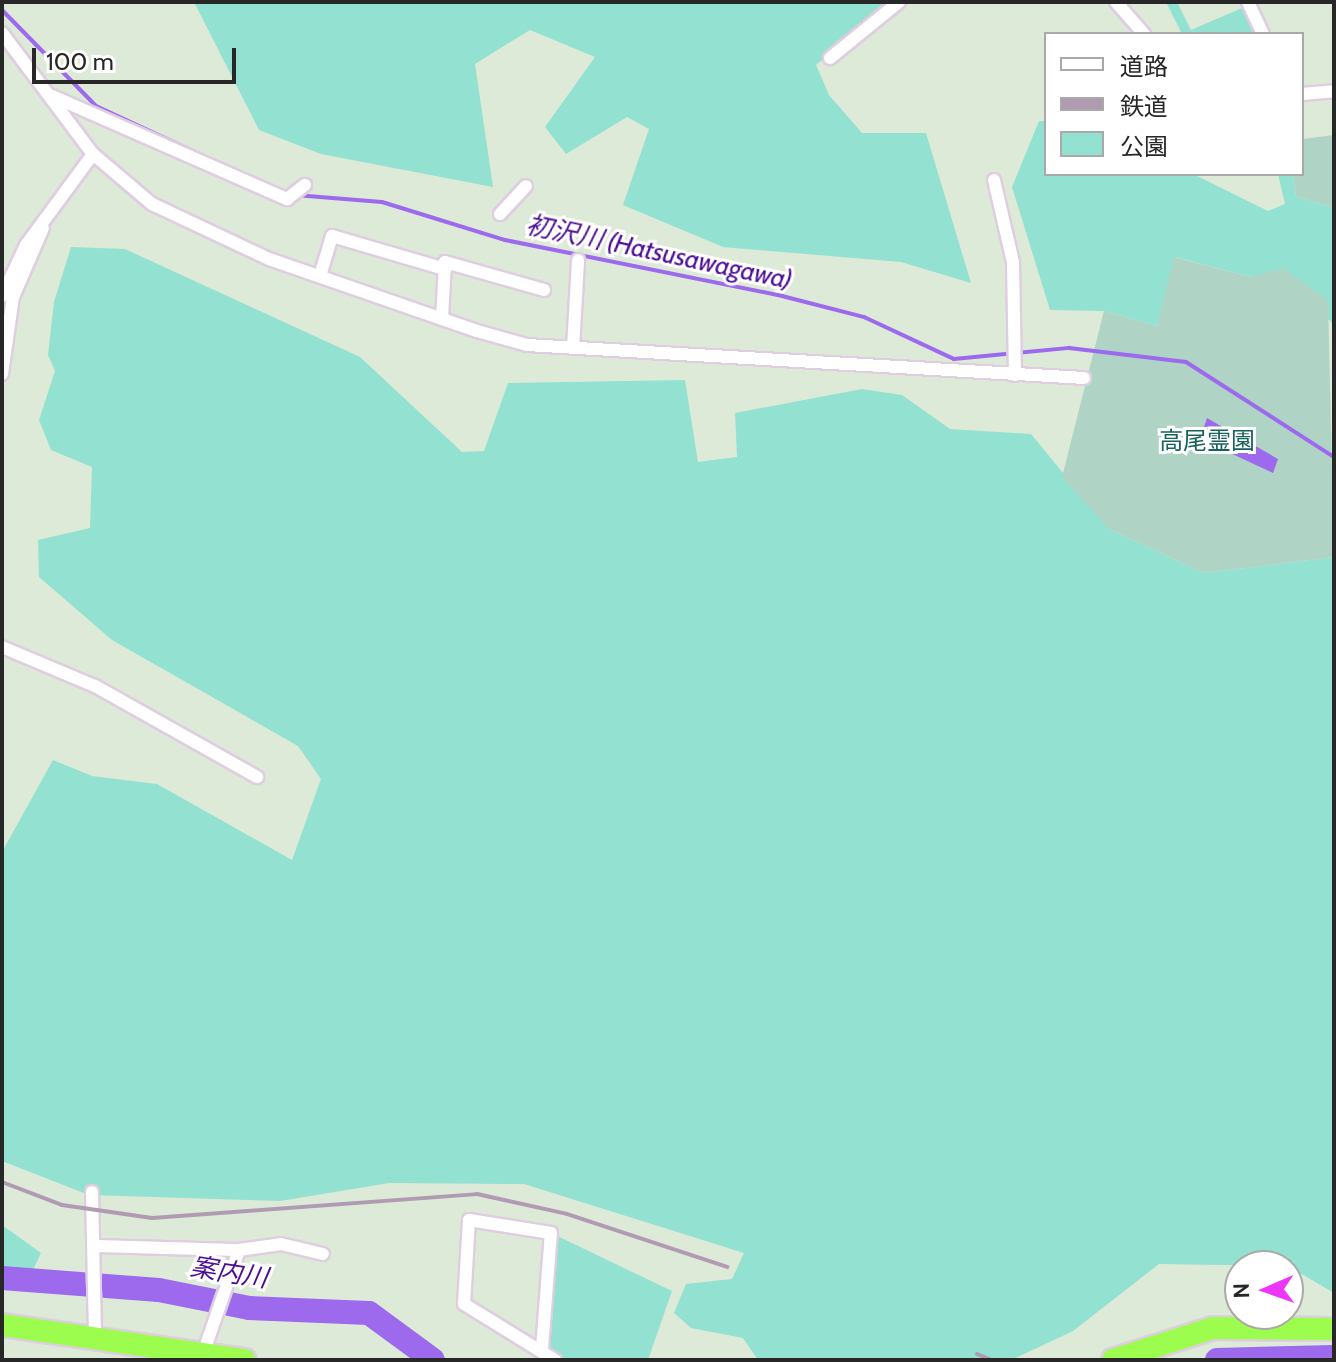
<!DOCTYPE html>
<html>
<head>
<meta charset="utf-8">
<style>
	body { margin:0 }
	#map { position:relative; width:1336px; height:1362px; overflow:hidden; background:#ddead8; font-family:Cabin,"Noto Sans JP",sans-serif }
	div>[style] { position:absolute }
	.green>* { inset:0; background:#93e1d0 }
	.cemetery>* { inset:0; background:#afd4c6 }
	.water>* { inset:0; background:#9d69ed }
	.stream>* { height:4px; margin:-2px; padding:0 2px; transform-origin:2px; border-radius:2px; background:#9d69ed }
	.river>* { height:24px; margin:-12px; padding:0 12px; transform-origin:12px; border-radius:12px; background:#9d69ed }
	.roads { filter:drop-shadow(2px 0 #dfcde0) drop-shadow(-2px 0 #dfcde0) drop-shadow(0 2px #dfcde0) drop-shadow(0 -2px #dfcde0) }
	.street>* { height:12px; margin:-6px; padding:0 6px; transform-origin:6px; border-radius:6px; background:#fff }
	.highway>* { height:22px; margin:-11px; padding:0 11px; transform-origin:11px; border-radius:11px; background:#9cfd4f }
	.rail>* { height:4px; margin:-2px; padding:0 2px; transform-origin:2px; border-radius:2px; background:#b19bb2 }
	span { translate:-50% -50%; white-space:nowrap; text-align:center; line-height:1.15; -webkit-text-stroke:6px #fff; paint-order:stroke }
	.park-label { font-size:24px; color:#19625c }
	.water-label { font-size:26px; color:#4c0d94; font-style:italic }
	.frame { position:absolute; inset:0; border:4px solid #272727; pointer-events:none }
	.legend { position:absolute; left:1044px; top:32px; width:260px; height:144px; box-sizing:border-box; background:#fff; border:2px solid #a9a9a9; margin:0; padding:10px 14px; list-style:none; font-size:24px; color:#272727 }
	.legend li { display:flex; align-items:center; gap:16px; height:40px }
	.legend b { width:40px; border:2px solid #a9a9a9 }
	.north { position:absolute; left:1224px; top:1250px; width:80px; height:80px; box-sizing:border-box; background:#fff; border:2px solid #a9a9a9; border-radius:50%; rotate:268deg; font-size:22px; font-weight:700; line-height:32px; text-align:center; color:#272727 }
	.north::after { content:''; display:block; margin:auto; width:28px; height:36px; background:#ed36f9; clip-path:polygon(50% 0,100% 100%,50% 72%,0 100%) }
	.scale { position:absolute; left:32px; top:48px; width:204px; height:36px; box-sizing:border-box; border:4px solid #272727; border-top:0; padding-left:10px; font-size:24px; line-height:28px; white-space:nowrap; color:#272727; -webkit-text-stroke:6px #fff; paint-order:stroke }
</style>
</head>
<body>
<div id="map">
	<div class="green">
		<i style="clip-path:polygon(194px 2px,892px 2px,816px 65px,829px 95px,862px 133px,926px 133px,971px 283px,901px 262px,723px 247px,623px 205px,649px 129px,627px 117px,566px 154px,545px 127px,595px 57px,530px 30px,475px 64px,493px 187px,321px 154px,259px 130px)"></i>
		<i style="clip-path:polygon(1166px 2px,1177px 2px,1191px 30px,1249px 5px,1263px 34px,1182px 34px)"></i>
		<i style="clip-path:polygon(1039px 121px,1046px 121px,1046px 174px,1193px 174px,1268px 211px,1285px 204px,1278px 174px,1293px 174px,1296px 196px,1334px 208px,1334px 332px,1331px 321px,1251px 277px,1175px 257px,1157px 326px,1104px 311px,1050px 310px,1012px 187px)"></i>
		<i style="clip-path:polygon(71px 247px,125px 249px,360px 357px,462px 452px,484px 451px,508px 383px,685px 380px,698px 462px,737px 457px,735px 413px,862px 389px,902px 395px,950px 429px,1031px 434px,1109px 529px,1204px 573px,1334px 557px,1334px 1293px,1288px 1266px,1159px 1264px,1073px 1331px,1011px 1360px,758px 1360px,743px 1338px,691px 1328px,674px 1313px,686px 1284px,732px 1279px,744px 1253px,524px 1184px,389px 1183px,280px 1201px,89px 1195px,2px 1161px,2px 852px,53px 760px,92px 776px,157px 784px,292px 860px,321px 779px,298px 746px,112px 640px,39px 577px,38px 540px,90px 528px,92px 467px,51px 450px,39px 420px,55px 371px,48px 355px,54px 302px)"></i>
		<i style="clip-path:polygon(2px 1225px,41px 1253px,30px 1276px,2px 1266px)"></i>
		<i style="clip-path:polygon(551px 1233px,672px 1291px,648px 1360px,555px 1360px,542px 1349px)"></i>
	</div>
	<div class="cemetery">
		<i style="clip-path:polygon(1334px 135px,1334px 208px,1296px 196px,1293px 174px,1302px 174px,1302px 139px)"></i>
		<i style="clip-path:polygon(1174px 257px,1251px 277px,1283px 268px,1328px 300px,1334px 557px,1204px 573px,1109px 529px,1062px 477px,1104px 311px,1157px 326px)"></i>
	</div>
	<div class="water">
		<i style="clip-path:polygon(1207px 418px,1278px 459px,1273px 473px,1200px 439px)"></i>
	</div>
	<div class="stream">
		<i style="left:2px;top:10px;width:134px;rotate:45.6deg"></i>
		<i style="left:96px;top:106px;width:126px;rotate:24.9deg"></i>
		<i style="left:295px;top:195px;width:87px;rotate:4.6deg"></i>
		<i style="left:382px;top:202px;width:129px;rotate:17.2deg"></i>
		<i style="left:505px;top:240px;width:283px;rotate:11.4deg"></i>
		<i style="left:782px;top:296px;width:85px;rotate:14.4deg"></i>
		<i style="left:864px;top:317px;width:99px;rotate:25deg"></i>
		<i style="left:954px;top:359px;width:116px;rotate:-5.5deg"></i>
		<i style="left:1069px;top:348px;width:118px;rotate:6.8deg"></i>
		<i style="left:1186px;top:362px;width:176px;rotate:32.7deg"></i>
	</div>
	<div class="river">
		<i style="left:2px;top:1278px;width:157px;rotate:4.4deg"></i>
		<i style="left:159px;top:1290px;width:92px;rotate:11.3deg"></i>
		<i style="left:249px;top:1308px;width:120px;rotate:2.4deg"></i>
		<i style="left:369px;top:1313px;width:79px;rotate:36.3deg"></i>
		<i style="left:1217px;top:1360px;width:117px;rotate:-1.5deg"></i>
	</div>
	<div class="roads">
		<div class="street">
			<i style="left:1116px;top:2px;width:43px;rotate:48.8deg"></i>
			<i style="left:1248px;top:2px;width:35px;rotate:65deg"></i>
			<i style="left:2px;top:33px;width:151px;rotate:53.1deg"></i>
			<i style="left:93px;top:154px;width:77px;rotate:40.3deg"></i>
			<i style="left:152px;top:204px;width:129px;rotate:25.2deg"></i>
			<i style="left:269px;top:259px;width:220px;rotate:19.1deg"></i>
			<i style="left:477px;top:331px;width:52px;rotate:15.6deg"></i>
			<i style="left:527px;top:345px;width:558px;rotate:3.39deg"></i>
			<i style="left:830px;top:58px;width:89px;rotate:-39.1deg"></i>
			<i style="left:1302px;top:94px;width:32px;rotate:-5deg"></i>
			<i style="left:52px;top:96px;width:257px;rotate:23.7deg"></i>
			<i style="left:287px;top:199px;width:23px;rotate:-38deg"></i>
			<i style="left:994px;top:180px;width:84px;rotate:77deg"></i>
			<i style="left:1013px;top:262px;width:113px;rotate:89deg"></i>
			<i style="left:500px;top:214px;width:38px;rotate:-47deg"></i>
			<i style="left:320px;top:276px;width:42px;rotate:-73.3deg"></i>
			<i style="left:332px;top:236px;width:118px;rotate:16.3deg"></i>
			<i style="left:2px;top:296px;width:56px;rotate:-64.8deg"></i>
			<i style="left:26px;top:245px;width:113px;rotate:-53.6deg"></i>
			<i style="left:442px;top:319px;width:57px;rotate:-87deg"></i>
			<i style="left:445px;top:262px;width:103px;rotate:15.8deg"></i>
			<i style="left:573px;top:348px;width:88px;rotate:-86.7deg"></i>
			<i style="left:2px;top:374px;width:78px;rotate:-81.9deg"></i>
			<i style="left:13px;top:297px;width:75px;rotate:-66.5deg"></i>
			<i style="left:2px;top:647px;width:101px;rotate:22.8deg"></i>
			<i style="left:95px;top:686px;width:186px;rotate:29.3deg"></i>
			<i style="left:92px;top:1192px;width:144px;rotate:88.8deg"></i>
			<i style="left:94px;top:1246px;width:145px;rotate:1.6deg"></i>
			<i style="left:542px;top:1349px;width:116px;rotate:-85.6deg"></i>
			<i style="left:551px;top:1233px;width:83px;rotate:-171deg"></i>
			<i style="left:469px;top:1220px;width:84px;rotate:93.4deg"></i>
			<i style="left:464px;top:1304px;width:107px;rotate:31.6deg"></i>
			<i style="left:204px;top:1351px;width:107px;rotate:-70.9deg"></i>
			<i style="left:239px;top:1250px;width:42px;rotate:-8.1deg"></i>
			<i style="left:281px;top:1244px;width:43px;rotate:13.4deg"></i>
		</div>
		<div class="highway">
			<i style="left:2px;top:1325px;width:245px;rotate:8.2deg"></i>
			<i style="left:1113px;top:1360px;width:105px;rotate:-17.7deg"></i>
			<i style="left:1213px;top:1328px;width:121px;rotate:0.5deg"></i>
		</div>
	</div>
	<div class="rail">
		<i style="left:2px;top:1182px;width:64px;rotate:21deg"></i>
		<i style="left:62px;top:1205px;width:91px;rotate:8.2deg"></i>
		<i style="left:152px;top:1218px;width:326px;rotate:-4.2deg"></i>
		<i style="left:477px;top:1194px;width:92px;rotate:12.5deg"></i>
		<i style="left:567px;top:1214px;width:169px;rotate:18.3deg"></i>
		<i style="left:977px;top:1354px;width:16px;rotate:22deg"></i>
	</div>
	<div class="park-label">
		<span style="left:1207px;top:441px">高尾霊園</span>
	</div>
	<div class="water-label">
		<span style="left:659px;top:253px;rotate:12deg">初沢川 (Hatsusawagawa)</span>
		<span style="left:229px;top:1273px;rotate:9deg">案内川</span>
	</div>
	<div class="frame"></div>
	<ul class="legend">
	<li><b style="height:10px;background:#fff"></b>道路</li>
	<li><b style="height:10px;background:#b19bb2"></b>鉄道</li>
	<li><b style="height:22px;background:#93e1d0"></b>公園</li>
	</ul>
	<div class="north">N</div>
	<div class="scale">100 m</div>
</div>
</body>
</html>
